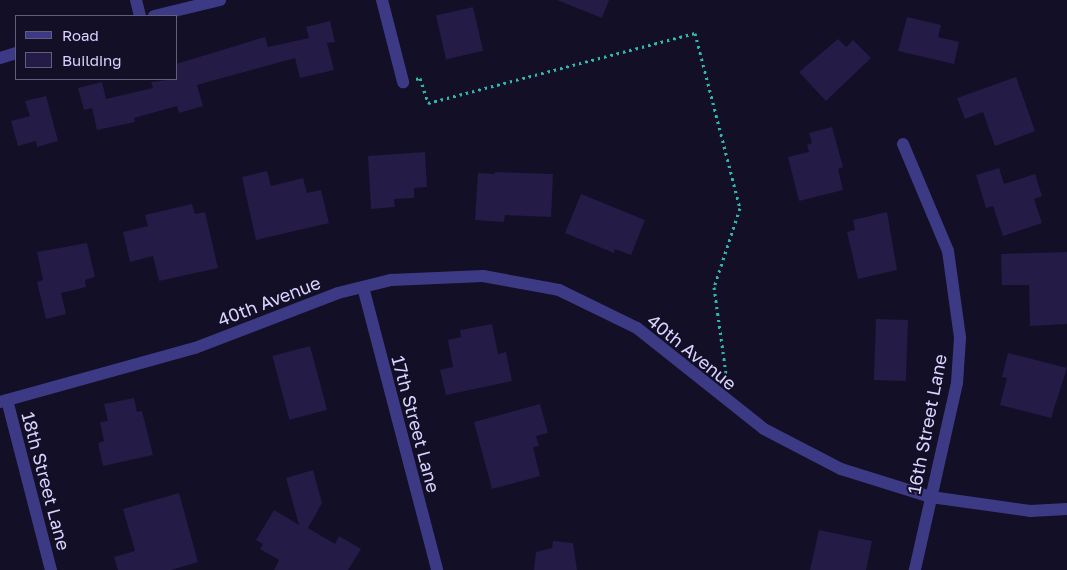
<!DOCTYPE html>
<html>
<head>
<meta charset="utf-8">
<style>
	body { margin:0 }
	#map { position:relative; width:1067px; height:570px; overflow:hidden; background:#130f26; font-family:"Golos Text",sans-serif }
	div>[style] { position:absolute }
	.building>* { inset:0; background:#241b47; transform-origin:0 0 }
	.path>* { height:3px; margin-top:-1.5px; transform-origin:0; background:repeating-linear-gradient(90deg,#2fb8b0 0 2.5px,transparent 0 6.5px) }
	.street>* { height:12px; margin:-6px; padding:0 6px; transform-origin:6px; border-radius:6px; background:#3d3a85 }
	span { translate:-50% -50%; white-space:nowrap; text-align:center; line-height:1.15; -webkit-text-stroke:4px #130f26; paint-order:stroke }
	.street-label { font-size:18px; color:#d9d4ff }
	.legend { position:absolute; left:15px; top:15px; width:162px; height:65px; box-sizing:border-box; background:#130f26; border:1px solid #625e7d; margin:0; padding:6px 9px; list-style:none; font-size:15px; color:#d9d4ff }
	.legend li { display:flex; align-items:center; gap:10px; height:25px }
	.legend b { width:25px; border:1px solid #625e7d }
</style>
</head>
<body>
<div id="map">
	<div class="building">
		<i style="clip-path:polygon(557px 0,609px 0,602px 18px)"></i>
		<i style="left:473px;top:7px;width:45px;height:38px;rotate:77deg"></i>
		<i style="clip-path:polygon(907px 17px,941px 25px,938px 37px,959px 42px,954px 64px,898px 51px)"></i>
		<i style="clip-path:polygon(330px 21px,335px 42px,327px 43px,334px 70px,300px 78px,295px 58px,197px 85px,203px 106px,179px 113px,177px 106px,134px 118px,135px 122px,97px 130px,92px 108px,84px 110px,78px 88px,102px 82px,106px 99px,153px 88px,151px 82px,176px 79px,176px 64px,265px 37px,268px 47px,309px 38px,306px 27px)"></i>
		<i style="clip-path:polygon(838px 39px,846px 47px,853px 40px,871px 58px,826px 101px,799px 72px)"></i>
		<i style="clip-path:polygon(1016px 77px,1035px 131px,995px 146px,983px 112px,965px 119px,957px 98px)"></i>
		<i style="clip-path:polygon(46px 96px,58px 141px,37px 147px,36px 141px,18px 146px,11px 121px,30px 116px,25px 101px)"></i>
		<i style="clip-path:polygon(832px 127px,843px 167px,838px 169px,843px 190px,799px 201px,788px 157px,809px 152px,807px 145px,812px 143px,809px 133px)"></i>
		<i style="clip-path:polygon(425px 152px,427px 187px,414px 188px,414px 198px,394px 199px,395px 207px,371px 209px,368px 156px)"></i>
		<i style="clip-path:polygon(999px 168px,1004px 184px,1035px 174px,1042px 196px,1034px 199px,1042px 223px,1003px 236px,993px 206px,986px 208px,976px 175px)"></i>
		<i style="clip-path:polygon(267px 171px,271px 186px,303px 178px,307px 193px,321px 190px,329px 223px,256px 240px,242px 177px)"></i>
		<i style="clip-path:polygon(495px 172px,553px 174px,551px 217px,505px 215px,504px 222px,475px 220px,478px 173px,495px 174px)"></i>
		<i style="clip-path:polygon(581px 194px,645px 220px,631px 255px,615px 249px,614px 253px,565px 233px)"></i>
		<i style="clip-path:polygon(192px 204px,195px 214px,205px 212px,218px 268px,159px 281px,153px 256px,130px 262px,123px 232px,148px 226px,145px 215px)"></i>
		<i style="clip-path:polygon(887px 212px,897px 270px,858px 279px,847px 232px,855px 230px,853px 220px)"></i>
		<i style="clip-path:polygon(87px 243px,95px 277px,85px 280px,86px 287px,61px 293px,66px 314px,46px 319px,37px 282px,43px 280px,37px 252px)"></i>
		<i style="clip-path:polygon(1067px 252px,1067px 324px,1030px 326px,1029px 285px,1002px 285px,1001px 254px)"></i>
		<i style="left:876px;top:319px;width:32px;height:61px;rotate:2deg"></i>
		<i style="clip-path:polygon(492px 324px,498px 354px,506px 352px,512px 381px,446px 395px,440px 370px,453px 367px,448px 340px,461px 337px,460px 330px)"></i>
		<i style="left:310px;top:346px;width:66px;height:39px;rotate:75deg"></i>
		<i style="clip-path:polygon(1008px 353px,1067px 368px,1051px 418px,1000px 405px,1007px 378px,1002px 377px)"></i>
		<i style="clip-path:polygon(134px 398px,137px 412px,142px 411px,153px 455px,103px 466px,98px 443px,104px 441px,100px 422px,108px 421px,104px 404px)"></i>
		<i style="clip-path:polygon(540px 404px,548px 433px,536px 436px,539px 446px,533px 447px,540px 476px,492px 489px,474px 422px)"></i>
		<i style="clip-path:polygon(313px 470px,322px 503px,308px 528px,335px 544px,339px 536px,361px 549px,348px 570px,274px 570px,279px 560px,260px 549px,263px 544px,256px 540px,274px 510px,299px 525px,286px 478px)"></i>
		<i style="clip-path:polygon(179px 493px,198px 562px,171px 570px,118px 570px,114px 557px,135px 551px,123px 509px)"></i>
		<i style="clip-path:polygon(819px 530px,872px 541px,866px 570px,810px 570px)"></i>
		<i style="clip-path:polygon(553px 541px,573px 543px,577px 570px,534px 570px,536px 552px,552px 548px)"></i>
	</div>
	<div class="path">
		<i style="left:416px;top:79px;width:4px;rotate:-14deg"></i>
		<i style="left:420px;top:78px;width:26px;rotate:72deg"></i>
		<i style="left:428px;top:103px;width:276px;rotate:-14.7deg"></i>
		<i style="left:695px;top:33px;width:181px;rotate:75.6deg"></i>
		<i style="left:740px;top:208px;width:83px;rotate:108.2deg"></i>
		<i style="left:714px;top:287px;width:95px;rotate:82.1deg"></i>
	</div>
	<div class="street">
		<i style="left:136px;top:0;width:16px;rotate:76deg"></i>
		<i style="left:382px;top:0;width:85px;rotate:75.6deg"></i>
		<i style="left:154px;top:16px;width:68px;rotate:-13.6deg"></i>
		<i style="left:0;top:58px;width:17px;rotate:-17deg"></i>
		<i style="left:903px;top:144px;width:116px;rotate:67.2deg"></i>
		<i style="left:948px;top:251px;width:88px;rotate:82.1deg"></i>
		<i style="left:960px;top:338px;width:45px;rotate:93.8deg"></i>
		<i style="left:957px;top:383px;width:192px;rotate:102.7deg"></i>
		<i style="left:363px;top:287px;width:292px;rotate:75.3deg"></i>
		<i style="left:7px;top:400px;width:176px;rotate:75.5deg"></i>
		<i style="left:0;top:402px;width:202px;rotate:-15.5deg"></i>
		<i style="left:195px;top:348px;width:153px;rotate:-21deg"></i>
		<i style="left:338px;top:293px;width:55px;rotate:-13.8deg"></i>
		<i style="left:391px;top:280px;width:92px;rotate:-2.5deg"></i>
		<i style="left:483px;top:276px;width:77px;rotate:10.4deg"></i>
		<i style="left:559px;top:290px;width:87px;rotate:26deg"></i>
		<i style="left:637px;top:328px;width:162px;rotate:38.5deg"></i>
		<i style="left:764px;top:429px;width:87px;rotate:27.5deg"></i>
		<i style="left:841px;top:469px;width:94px;rotate:17.3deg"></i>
		<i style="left:931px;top:497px;width:100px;rotate:8deg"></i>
		<i style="left:1030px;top:511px;width:37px;rotate:-3deg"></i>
	</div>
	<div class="street-label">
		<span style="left:269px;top:301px;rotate:-21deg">40th Avenue</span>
		<span style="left:692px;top:352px;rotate:39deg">40th Avenue</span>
		<span style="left:416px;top:424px;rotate:75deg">17th Street Lane</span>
		<span style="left:927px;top:424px;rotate:-79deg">16th Street Lane</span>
		<span style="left:46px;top:481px;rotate:75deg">18th Street Lane</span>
	</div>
	<ul class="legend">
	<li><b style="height:6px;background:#3d3a85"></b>Road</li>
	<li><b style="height:14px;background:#241b47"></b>Building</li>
	</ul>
</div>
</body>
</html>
